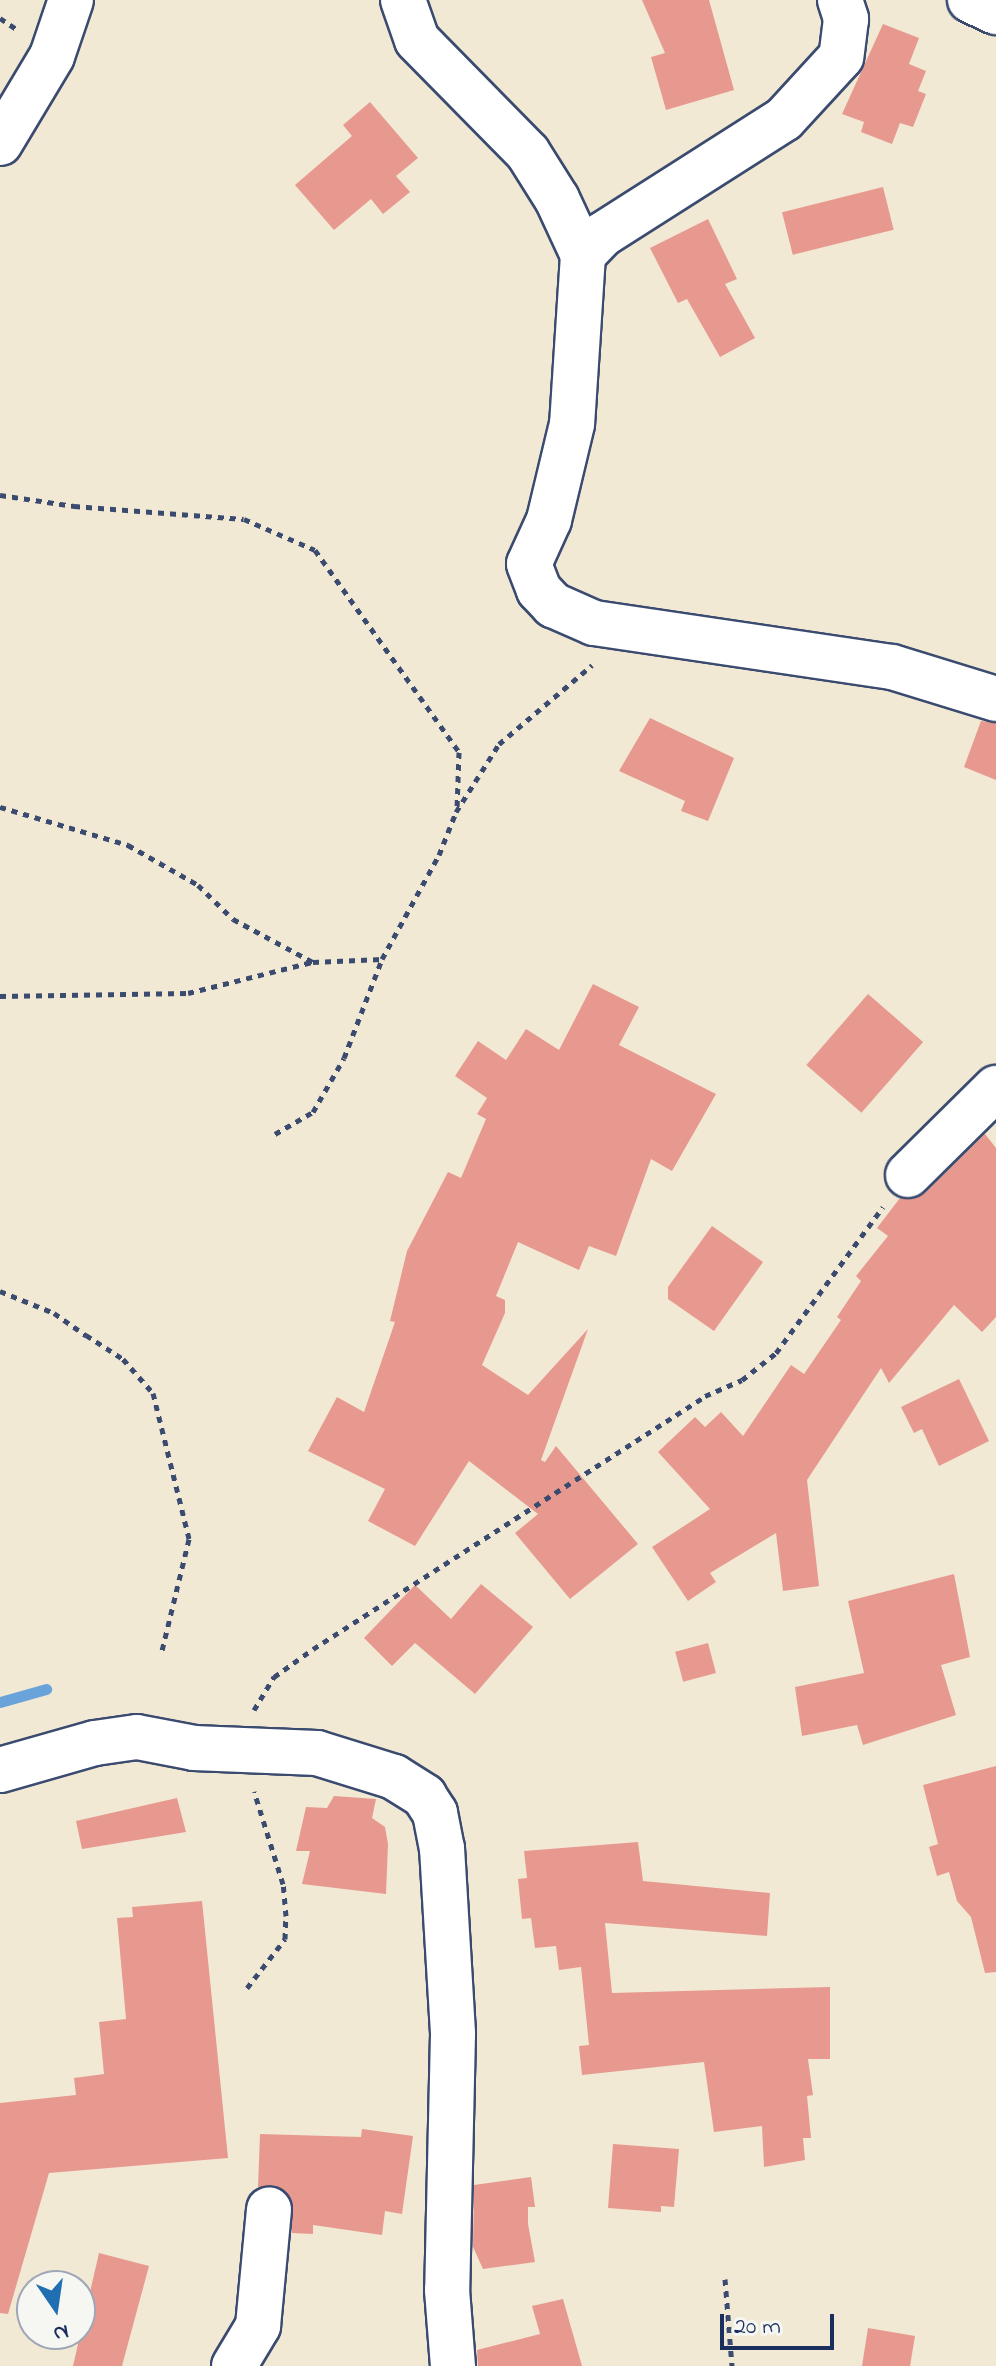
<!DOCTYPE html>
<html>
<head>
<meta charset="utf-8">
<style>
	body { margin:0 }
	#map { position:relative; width:996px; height:2366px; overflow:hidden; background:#f1e9d4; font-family:"Indie Flower",sans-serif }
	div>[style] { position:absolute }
	.stream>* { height:11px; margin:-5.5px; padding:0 5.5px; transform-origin:5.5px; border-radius:5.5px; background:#69a3d9 }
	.building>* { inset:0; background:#e79990; transform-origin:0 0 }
	.path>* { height:5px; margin-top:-2.5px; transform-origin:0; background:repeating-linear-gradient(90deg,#3b4b70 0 6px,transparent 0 12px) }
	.roads { filter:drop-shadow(2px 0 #3b4b70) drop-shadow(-2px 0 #3b4b70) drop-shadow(0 2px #3b4b70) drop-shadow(0 -2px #3b4b70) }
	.minor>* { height:44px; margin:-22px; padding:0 22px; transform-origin:22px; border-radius:22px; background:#fff }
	span { translate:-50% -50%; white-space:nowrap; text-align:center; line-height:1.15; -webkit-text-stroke:7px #f6f6f2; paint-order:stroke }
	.north { position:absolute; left:16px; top:2270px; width:80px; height:80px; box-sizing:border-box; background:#f6f6f2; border:2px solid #9ea6b7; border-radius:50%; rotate:167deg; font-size:22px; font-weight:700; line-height:32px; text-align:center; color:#1b2f5e }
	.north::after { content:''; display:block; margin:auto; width:28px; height:36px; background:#1f6fb2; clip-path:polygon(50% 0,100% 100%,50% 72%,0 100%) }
	.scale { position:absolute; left:720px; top:2314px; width:114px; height:36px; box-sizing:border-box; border:4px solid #1b2f5e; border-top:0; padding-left:10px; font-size:24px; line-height:28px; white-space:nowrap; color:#1b2f5e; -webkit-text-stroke:6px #f6f6f2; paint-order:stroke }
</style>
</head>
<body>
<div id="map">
	<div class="stream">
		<i style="left:0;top:1702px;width:48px;rotate:-15.8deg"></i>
	</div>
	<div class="building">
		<i style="clip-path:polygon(642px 0,709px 0,734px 90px,666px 110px,651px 57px,665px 53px)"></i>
		<i style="clip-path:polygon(883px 24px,919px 38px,909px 64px,926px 71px,918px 91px,926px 94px,913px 127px,900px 123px,892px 144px,861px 132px,864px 122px,842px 114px)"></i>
		<i style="clip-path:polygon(370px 102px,418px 158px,396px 176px,410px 192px,383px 214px,371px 199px,334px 230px,295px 185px,352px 136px,343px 125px)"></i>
		<i style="left:883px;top:187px;width:44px;height:104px;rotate:76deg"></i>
		<i style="clip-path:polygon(708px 219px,737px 279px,725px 284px,755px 338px,720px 357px,687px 299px,678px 303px,650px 248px)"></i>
		<i style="clip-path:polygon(650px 718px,734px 758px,708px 821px,681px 811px,685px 801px,619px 771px)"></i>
		<i style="clip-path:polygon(981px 721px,996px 723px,996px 780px,964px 767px)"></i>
		<i style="clip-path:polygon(593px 984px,639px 1007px,619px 1045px,716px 1094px,672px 1171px,651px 1159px,616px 1256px,589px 1246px,579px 1270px,518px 1242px,496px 1296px,505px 1300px,505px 1313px,482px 1365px,528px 1395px,588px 1329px,541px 1460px,545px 1462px,556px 1446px,638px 1544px,570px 1599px,515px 1533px,538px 1514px,469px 1461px,415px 1546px,368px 1521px,385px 1489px,308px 1451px,337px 1397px,364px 1412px,395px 1322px,390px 1321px,407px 1251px,448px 1172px,461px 1178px,486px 1119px,477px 1114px,487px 1098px,455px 1076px,478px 1041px,506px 1060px,526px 1029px,559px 1050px)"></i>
		<i style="left:868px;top:994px;width:73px;height:94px;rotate:41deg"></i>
		<i style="clip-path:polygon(985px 1134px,996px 1148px,996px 1317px,982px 1332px,954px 1305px,889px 1383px,881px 1368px,807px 1480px,819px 1586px,783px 1591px,776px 1533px,710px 1573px,716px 1582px,688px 1601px,652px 1547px,710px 1509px,658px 1452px,695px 1417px,705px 1427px,721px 1412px,743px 1436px,791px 1365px,804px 1374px,841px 1320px,837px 1317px,861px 1281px,856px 1276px,888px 1236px,877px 1228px,900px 1198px,925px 1193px)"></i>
		<i style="clip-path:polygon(712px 1226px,763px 1262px,714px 1331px,668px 1299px,668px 1287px)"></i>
		<i style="clip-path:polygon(959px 1379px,989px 1441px,939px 1466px,922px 1429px,914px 1433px,901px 1407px)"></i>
		<i style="clip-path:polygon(954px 1574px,970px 1657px,941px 1665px,956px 1715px,863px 1745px,857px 1725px,802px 1736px,795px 1687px,864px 1673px,848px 1601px)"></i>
		<i style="clip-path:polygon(481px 1584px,533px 1627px,475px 1694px,415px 1643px,392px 1666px,364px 1638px,415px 1585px,451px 1619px)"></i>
		<i style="left:708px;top:1643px;width:31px;height:34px;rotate:75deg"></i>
		<i style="clip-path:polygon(996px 1766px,996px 1972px,985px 1973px,971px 1917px,957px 1901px,949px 1872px,937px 1876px,929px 1847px,938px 1844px,923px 1785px)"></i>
		<i style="clip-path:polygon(334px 1796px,376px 1799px,372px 1818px,385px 1827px,388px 1844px,386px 1894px,302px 1884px,310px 1851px,296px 1851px,306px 1807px,327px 1808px)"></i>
		<i style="clip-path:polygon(177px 1798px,186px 1832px,82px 1849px,76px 1821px)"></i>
		<i style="clip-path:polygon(638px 1842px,643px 1881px,770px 1893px,767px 1936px,605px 1923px,612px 1993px,830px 1987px,830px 2059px,808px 2059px,813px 2095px,807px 2096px,811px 2138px,803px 2138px,805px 2160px,764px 2167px,762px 2126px,714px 2132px,704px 2062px,582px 2075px,579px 2046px,589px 2045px,581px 1967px,559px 1970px,556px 1946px,535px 1948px,531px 1918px,522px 1919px,518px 1879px,527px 1878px,524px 1851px)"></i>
		<i style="clip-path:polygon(202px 1901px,228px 2158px,49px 2173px,8px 2314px,0 2313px,0 2103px,76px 2095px,74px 2078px,104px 2074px,99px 2022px,126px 2019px,117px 1918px,133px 1917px,132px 1907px)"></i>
		<i style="clip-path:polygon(362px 2129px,413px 2136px,402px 2214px,385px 2211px,382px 2235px,313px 2225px,313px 2234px,292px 2233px,291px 2199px,272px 2185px,258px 2188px,260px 2134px,361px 2137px)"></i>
		<i style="clip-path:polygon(613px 2144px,679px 2149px,674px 2207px,661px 2206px,661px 2212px,608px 2208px)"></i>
		<i style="clip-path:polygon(531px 2177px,535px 2207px,528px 2207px,528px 2224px,535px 2262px,483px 2269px,473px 2247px,474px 2185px)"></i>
		<i style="clip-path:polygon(99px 2253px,149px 2266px,122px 2366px,73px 2366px)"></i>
		<i style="clip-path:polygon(563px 2299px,582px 2366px,478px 2366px,477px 2350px,540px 2334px,532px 2306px)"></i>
		<i style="clip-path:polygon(868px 2328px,915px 2336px,910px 2366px,862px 2366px)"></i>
	</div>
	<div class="path">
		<i style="left:0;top:18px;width:23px;rotate:34deg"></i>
		<i style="left:0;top:495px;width:75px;rotate:8.5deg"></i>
		<i style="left:74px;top:506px;width:170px;rotate:4.4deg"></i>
		<i style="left:244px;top:519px;width:77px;rotate:23.6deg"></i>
		<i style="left:315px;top:550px;width:248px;rotate:54.5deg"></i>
		<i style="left:459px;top:752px;width:56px;rotate:92deg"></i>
		<i style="left:0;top:807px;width:134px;rotate:16.5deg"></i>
		<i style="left:128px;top:845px;width:81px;rotate:29.7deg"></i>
		<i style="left:198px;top:885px;width:49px;rotate:44.2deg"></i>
		<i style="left:233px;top:919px;width:91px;rotate:28.3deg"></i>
		<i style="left:313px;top:962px;width:69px;rotate:-2.5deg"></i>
		<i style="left:0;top:996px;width:188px;rotate:-0.9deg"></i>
		<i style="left:188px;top:993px;width:128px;rotate:-14deg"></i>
		<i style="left:275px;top:1134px;width:44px;rotate:-30.1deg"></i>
		<i style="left:313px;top:1112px;width:62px;rotate:-60.1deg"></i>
		<i style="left:344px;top:1058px;width:106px;rotate:-69deg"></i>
		<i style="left:382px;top:959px;width:119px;rotate:-61.3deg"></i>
		<i style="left:439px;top:855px;width:46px;rotate:-68.4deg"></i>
		<i style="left:456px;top:812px;width:80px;rotate:-57.7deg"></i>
		<i style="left:499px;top:744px;width:122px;rotate:-40.3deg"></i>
		<i style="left:0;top:1291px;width:58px;rotate:22.2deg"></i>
		<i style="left:54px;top:1313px;width:39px;rotate:35deg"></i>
		<i style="left:86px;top:1335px;width:44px;rotate:33deg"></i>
		<i style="left:123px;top:1359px;width:45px;rotate:48.6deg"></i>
		<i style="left:153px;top:1393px;width:150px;rotate:76.1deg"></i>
		<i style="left:189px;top:1539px;width:115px;rotate:103.6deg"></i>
		<i style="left:254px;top:1710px;width:39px;rotate:-59deg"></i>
		<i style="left:274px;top:1677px;width:48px;rotate:-35.7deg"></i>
		<i style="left:313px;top:1649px;width:467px;rotate:-32.8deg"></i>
		<i style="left:705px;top:1396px;width:40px;rotate:-23.4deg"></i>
		<i style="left:742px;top:1380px;width:43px;rotate:-38.5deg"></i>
		<i style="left:776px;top:1353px;width:181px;rotate:-53.8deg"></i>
		<i style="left:247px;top:1988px;width:62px;rotate:-52.2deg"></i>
		<i style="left:285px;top:1939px;width:23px;rotate:-88deg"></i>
		<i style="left:286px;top:1916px;width:32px;rotate:-95deg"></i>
		<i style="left:283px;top:1884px;width:97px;rotate:-107.3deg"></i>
		<i style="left:725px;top:2279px;width:87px;rotate:85.4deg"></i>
	</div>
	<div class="roads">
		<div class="minor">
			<i style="left:403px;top:0;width:42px;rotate:70.7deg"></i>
			<i style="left:417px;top:40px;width:158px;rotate:45.5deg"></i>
			<i style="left:528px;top:153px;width:54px;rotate:57.8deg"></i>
			<i style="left:557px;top:199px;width:62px;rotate:65.1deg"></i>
			<i style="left:840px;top:0;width:20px;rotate:72deg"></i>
			<i style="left:846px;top:19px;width:38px;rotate:97deg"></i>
			<i style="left:841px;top:57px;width:84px;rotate:132.6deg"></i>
			<i style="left:784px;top:119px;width:216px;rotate:147.5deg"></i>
			<i style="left:602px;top:235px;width:28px;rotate:134deg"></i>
			<i style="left:583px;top:255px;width:169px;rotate:93.7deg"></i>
			<i style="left:572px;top:424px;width:99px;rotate:103.5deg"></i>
			<i style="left:549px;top:520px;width:48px;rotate:114.4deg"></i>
			<i style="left:529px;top:564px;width:28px;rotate:69deg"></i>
			<i style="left:539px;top:590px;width:21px;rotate:47deg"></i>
			<i style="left:553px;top:605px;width:45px;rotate:23.7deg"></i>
			<i style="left:594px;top:623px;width:301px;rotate:8.4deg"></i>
			<i style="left:892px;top:667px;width:109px;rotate:17.1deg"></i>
			<i style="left:970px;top:0;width:29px;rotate:25deg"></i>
			<i style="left:0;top:143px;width:101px;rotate:-59.1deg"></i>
			<i style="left:52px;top:56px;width:59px;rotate:-71.3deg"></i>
			<i style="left:908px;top:1175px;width:124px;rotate:-44.7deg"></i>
			<i style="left:0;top:1770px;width:99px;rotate:-15.9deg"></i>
			<i style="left:95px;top:1743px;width:42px;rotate:-8.1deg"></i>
			<i style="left:137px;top:1737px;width:58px;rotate:10.9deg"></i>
			<i style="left:194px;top:1748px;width:123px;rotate:2.3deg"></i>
			<i style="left:317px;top:1753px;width:81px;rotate:17.3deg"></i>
			<i style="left:394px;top:1777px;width:36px;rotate:32deg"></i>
			<i style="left:424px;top:1796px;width:20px;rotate:57deg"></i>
			<i style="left:435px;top:1813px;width:36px;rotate:79deg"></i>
			<i style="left:442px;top:1848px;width:186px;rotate:86.6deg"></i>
			<i style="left:453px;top:2034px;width:256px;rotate:91.3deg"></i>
			<i style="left:447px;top:2290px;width:76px;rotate:85.5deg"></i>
			<i style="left:234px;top:2366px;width:47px;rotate:-59deg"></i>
			<i style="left:258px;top:2326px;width:117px;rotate:-84.6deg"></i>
		</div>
	</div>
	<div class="north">N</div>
	<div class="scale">20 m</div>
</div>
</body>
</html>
